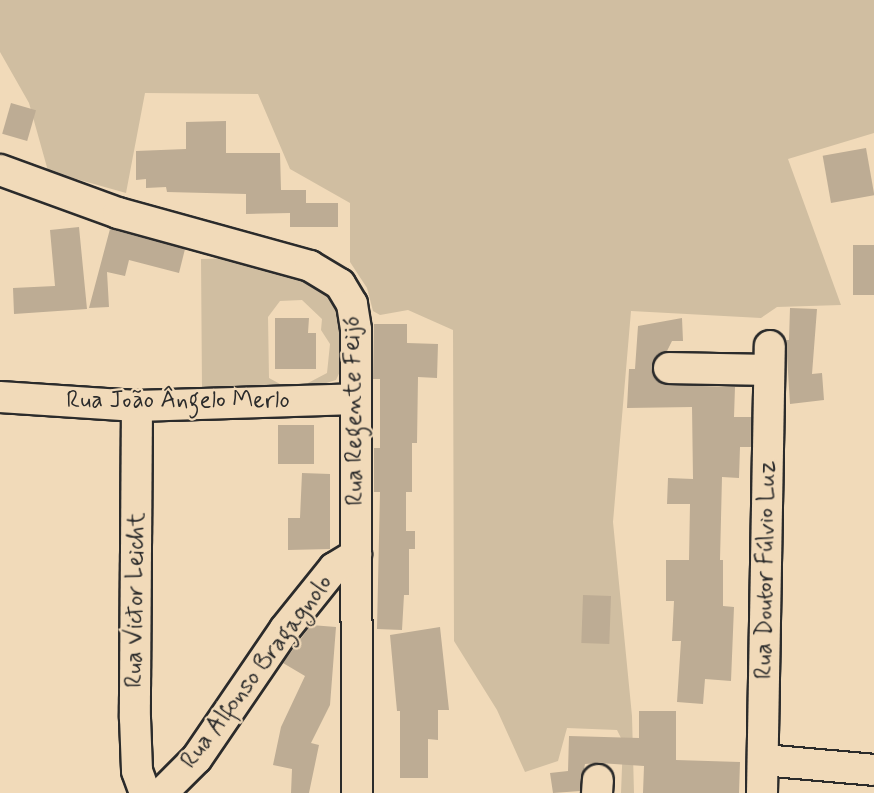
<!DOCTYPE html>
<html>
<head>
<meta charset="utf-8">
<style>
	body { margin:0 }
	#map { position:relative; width:874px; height:793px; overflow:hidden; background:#f1dab9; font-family:Mynerve,sans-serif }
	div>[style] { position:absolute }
	.green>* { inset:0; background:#d0bea1 }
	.building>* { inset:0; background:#bdac94; transform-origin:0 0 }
	.roads { filter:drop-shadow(2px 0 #2b2b2b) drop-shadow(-2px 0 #2b2b2b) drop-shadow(0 2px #2b2b2b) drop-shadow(0 -2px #2b2b2b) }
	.minor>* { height:30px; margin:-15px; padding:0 15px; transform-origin:15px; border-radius:15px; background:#f1dab9 }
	span { translate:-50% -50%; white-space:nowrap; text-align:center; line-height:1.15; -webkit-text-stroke:4.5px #f1dab9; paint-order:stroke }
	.street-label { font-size:24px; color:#2b2b2b }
</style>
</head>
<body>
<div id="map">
	<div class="green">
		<i style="clip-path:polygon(0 0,874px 0,874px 133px,788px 159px,841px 305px,777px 307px,761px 318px,631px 311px,613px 522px,632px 716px,634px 793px,621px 793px,623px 742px,617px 730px,567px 728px,558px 761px,525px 772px,497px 710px,454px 641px,453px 330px,408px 310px,380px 315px,373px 311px,367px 288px,350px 262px,350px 203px,290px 169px,258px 94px,145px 93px,126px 193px,48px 171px,29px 103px,0 52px)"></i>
		<i style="clip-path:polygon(241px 258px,295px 274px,322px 289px,335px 305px,344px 332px,343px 365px,336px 380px,310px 388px,308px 383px,327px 373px,330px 344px,321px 330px,322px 319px,302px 300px,280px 301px,268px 317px,269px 378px,291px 390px,202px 389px,201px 259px)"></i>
	</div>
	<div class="building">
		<i style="left:11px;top:103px;width:26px;height:32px;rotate:16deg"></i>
		<i style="clip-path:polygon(226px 121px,226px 153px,280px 153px,281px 190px,306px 190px,306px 203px,338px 203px,338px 227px,290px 227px,290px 213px,246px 214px,246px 194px,167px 192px,166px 187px,146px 188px,146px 179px,136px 180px,136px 151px,186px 149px,186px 122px)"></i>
		<i style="left:866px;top:148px;width:48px;height:44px;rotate:80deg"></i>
		<i style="clip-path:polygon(79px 227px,87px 309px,14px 314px,13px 288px,55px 286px,50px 230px)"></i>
		<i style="clip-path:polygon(110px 229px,185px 249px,179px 273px,129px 260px,125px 276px,107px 272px,109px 307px,89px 308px)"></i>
		<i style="left:853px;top:245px;width:21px;height:50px"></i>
		<i style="clip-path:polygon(790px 308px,817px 309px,812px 374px,822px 373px,824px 400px,790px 404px,786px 340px,789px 340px)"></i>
		<i style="clip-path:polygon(275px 318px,309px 318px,308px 333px,316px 333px,316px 369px,275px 369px)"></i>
		<i style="clip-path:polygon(682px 318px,683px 341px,672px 341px,667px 351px,655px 359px,654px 376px,669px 385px,735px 387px,734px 417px,751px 417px,751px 447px,740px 447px,739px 478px,722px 477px,720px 560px,723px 560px,723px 606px,734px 607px,731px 681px,705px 679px,703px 704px,677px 702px,681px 641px,672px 641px,674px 601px,666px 601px,666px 560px,689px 560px,690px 504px,667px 504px,668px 478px,693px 479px,692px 407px,627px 408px,629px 369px,635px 369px,638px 326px)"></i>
		<i style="clip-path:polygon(374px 324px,407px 324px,407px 343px,438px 344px,437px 378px,418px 377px,417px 443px,412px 443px,412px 492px,406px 492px,406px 531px,415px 531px,415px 549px,409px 549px,409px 595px,404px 595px,402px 630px,377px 629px,380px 492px,374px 492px,374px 448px,380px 448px,380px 379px,373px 379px)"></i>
		<i style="left:278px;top:425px;width:36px;height:39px"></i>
		<i style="clip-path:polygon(302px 473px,330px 474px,330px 549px,288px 550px,288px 518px,300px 518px)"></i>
		<i style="left:583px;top:595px;width:28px;height:48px;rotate:2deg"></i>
		<i style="clip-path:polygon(311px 625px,336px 627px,330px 705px,311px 743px,319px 745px,309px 793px,291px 793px,292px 769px,273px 765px,281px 727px,305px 676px,283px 663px)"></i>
		<i style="clip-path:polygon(440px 627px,449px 710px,438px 710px,438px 740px,428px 739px,428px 778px,400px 778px,400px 711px,397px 711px,390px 635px)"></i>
		<i style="clip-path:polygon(639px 711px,676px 711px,676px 760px,740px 762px,739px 793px,643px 793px,644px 766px,599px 763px,585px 764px,580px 791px,553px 793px,550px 773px,568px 771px,569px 736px,639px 738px)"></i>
	</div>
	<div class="roads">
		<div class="minor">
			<i style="left:0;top:170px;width:126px;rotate:20deg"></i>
			<i style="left:118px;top:213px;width:199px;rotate:15.4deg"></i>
			<i style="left:310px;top:266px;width:35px;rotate:31deg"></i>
			<i style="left:340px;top:284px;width:23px;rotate:59deg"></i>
			<i style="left:352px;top:304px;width:26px;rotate:81deg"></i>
			<i style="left:356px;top:330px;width:463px;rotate:89.9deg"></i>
			<i style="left:669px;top:368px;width:100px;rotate:1.1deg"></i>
			<i style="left:0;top:397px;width:137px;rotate:3.8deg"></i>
			<i style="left:137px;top:406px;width:219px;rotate:-1.8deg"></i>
			<i style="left:137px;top:406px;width:312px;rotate:90.4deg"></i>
			<i style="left:135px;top:718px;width:53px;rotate:87.8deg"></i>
			<i style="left:137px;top:771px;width:23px;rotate:70deg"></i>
			<i style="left:763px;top:760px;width:111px;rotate:5.1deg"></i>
			<i style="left:162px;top:793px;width:49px;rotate:-45deg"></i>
			<i style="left:197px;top:758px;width:156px;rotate:-55.7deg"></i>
			<i style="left:285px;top:629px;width:78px;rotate:-51.2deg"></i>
			<i style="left:334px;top:568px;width:26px;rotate:-31deg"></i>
			<i style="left:597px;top:793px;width:13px;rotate:-86deg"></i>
			<i style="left:762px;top:793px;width:447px;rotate:-89deg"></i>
		</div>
	</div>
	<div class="street-label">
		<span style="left:178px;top:401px">Rua João Ângelo Merlo</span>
		<span style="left:354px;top:411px;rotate:-91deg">Rua Regente Feijó</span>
		<span style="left:766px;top:570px;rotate:-89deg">Rua Doutor Fúlvio Luz</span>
		<span style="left:136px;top:600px;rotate:-89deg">Rua Victor Leicht</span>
		<span style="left:257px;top:672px;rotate:-53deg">Rua Alfonso Bragagnolo</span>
	</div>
</div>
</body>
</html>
